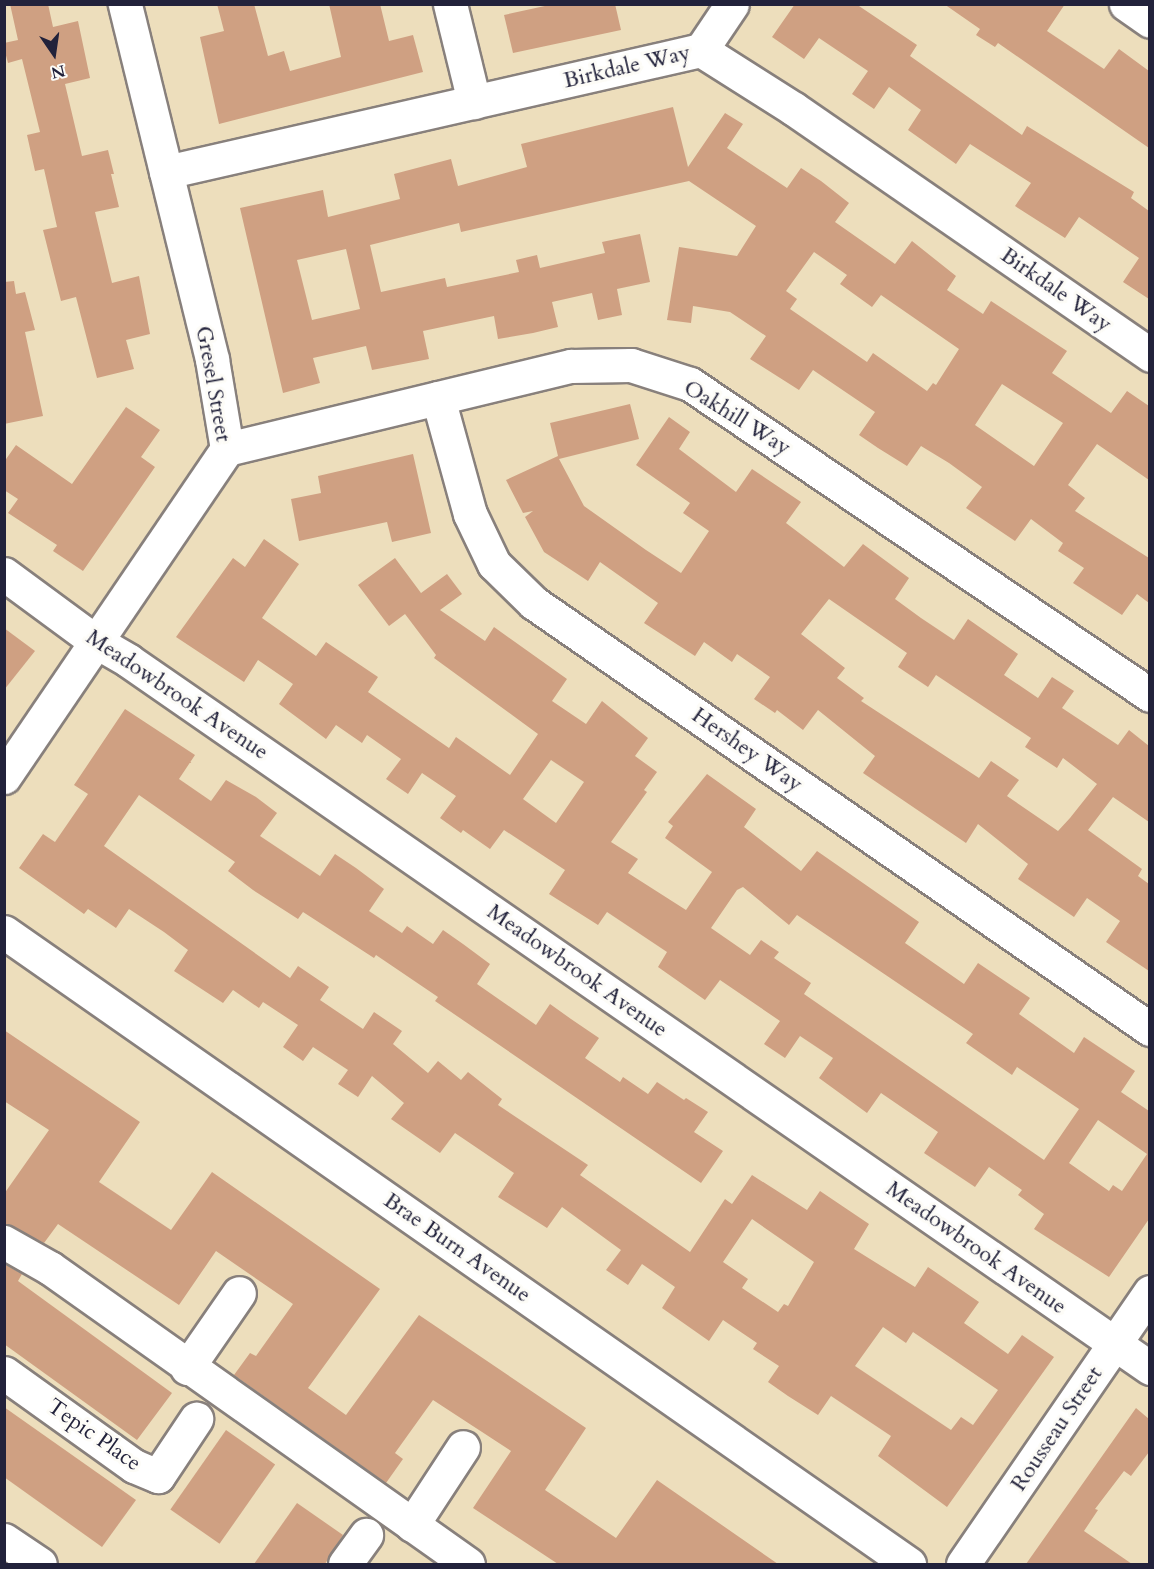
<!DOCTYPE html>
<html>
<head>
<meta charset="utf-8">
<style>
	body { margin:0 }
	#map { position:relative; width:1154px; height:1569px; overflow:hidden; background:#eddebc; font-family:Cardo,serif }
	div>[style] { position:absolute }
	.building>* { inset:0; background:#cfa082; transform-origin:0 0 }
	.roads { filter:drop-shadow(2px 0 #88807c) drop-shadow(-2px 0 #88807c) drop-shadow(0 2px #88807c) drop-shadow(0 -2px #88807c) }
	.minor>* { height:33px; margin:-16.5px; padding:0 16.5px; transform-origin:16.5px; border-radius:16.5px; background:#fff }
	span { translate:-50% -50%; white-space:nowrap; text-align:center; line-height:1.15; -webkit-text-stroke:6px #fdfcf7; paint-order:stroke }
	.street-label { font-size:22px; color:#22223b }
	.frame { position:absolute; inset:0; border:6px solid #22223b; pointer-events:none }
	.north { position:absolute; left:24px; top:24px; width:60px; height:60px; -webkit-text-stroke:4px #fdfcf7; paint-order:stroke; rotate:167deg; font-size:16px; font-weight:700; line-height:24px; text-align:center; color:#22223b }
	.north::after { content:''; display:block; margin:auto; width:21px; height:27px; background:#22223b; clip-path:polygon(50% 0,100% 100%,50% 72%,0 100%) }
</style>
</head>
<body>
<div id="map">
	<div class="building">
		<i style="clip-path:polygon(10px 4px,48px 4px,53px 27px,78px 21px,90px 78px,65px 84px,82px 156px,108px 150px,114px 174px,111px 174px,119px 207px,95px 212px,112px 283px,139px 276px,150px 334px,126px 340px,134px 369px,97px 378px,76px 297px,61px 301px,43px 230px,57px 227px,44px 169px,35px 171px,27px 135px,40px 132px,22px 59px,8px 63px,4px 48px,4px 43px,18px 40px)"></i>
		<i style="clip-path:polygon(217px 4px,254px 4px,268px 56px,284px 51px,290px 71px,341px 57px,329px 4px,380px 4px,389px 41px,413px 35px,423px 72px,219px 124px,200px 37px,224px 31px)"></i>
		<i style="clip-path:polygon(554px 4px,615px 4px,621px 30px,513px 53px,504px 15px)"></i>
		<i style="clip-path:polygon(795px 4px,856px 4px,917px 45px,910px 56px,1022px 135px,1027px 126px,1134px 192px,1131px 198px,1149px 211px,1149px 299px,1123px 282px,1139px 258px,1079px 217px,1065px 238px,1015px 206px,1031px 183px,970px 144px,956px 164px,908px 130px,921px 110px,889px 87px,874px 109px,852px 94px,868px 71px,819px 38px,804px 59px,772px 37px)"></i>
		<i style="clip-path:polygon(944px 4px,1065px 4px,1047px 31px,1104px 69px,1119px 49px,1149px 71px,1149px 148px,998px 43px,995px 47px,976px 35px,980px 29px)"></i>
		<i style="clip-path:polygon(evenodd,673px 107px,688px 167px,725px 113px,743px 124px,727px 148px,787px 188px,801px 168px,821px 181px,849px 203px,835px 222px,895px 264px,912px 241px,956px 276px,947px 290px,983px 314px,991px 301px,1067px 351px,1052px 373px,1111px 413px,1127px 391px,1149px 406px,1149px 480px,1097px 444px,1068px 485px,1085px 498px,1075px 511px,1149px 558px,1149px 603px,1137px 594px,1122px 615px,1073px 583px,1084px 568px,1058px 551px,1063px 543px,1031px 519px,1015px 541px,966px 508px,982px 487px,949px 463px,921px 446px,907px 466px,878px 448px,859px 435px,875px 412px,813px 370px,799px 390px,750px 359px,766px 336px,730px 312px,693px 306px,691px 323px,667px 320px,679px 247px,737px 256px,756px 226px,689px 181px,461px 232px,459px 223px,370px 245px,381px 292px,445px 278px,447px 287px,519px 272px,516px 260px,537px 255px,540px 268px,605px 253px,602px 242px,640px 234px,650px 282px,617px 289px,622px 315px,598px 320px,592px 293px,552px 302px,558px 327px,533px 333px,498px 339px,494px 316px,423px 331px,429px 359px,372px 370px,366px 346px,313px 358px,320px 383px,283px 393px,240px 208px,323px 190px,328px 217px,400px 199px,394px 174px,451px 159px,458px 186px,527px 167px,521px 144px,673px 107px,346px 249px,360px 309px,312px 320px,297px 260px,346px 249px,673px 107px,814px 252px,847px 275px,840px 284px,872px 307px,881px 295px,959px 349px,936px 385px,933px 383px,927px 391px,873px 353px,867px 362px,790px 309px,797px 299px,786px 291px,814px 252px,673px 107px,1002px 384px,1063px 423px,1034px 466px,975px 425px,1002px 384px)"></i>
		<i style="clip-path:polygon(14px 281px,16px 294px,25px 292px,35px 330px,25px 332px,43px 416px,4px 424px,4px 282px)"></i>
		<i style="clip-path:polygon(evenodd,630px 404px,639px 439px,559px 459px,584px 506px,646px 550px,681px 573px,709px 531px,683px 513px,690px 503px,636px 465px,669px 417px,690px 432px,679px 449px,736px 492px,752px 469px,801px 502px,786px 523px,844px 567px,863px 544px,909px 578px,895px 599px,921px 618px,954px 640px,968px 619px,1018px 654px,1004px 675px,1038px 698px,1052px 677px,1074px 691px,1062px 708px,1118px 745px,1129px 730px,1149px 746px,1149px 822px,1113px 797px,1088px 830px,1142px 869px,1138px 876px,1149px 884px,1149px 971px,1106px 942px,1120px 921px,1087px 898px,1074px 917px,1018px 879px,1028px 864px,978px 824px,966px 843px,863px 773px,875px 756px,818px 710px,803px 730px,777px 710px,775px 713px,754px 699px,770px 677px,737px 654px,732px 662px,704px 642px,695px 656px,644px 623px,658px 603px,600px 562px,588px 581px,544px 552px,525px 517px,533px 511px,523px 513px,506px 480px,558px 456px,550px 423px,630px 404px,829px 599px,907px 653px,898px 667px,928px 687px,936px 675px,1031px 738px,1025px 747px,1057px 768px,1063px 758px,1097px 784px,1070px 818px,1058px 831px,1007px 796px,1019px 780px,991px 761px,979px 778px,861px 701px,864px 698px,837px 678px,845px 668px,801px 634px,829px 599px)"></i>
		<i style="clip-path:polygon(126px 407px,160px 430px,141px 457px,155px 467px,83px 571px,53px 551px,57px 545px,8px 513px,18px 499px,4px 490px,4px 462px,16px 445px,72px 484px)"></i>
		<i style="clip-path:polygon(413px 454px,431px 533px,392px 542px,387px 522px,299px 541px,291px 499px,321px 493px,318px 476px)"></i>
		<i style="clip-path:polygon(evenodd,264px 539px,299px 564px,262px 618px,316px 656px,326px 642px,378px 677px,368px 692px,449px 748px,456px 737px,510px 775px,538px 734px,434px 658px,436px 655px,405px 614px,389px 626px,358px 585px,395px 558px,421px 593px,447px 574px,462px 594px,440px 610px,485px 641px,494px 627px,567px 679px,552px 701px,586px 724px,602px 701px,648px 738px,635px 756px,657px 772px,644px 790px,647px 792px,611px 842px,638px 859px,628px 873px,686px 910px,712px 872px,665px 838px,673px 826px,668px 822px,707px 774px,756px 809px,744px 827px,801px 871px,817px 851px,919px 922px,905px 943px,964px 984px,978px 963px,1030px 998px,1019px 1014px,1074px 1053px,1084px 1037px,1135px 1071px,1121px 1092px,1149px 1111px,1149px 1219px,1109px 1277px,1034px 1229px,1044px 1214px,1018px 1195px,1022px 1190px,989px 1167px,975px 1187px,924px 1153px,938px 1132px,881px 1093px,867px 1113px,819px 1078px,833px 1058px,800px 1036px,785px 1058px,764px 1044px,780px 1021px,720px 980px,705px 1000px,658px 967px,667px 952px,607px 912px,598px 925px,549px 894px,565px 870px,504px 830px,490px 849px,463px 830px,461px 833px,440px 818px,456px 796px,422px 773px,408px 794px,386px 779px,401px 759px,367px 735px,362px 743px,336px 725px,326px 739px,279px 704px,293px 684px,258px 660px,244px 682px,176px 637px,233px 558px,245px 567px,264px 539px,551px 760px,584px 782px,556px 823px,523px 799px,551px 760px,264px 539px,743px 887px,789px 925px,797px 915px,973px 1034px,966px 1043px,1012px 1075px,1017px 1067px,1079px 1109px,1044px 1160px,804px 994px,811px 983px,774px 958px,779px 952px,761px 940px,750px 955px,711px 928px,737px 890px,743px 887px,264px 539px,1098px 1120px,1147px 1154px,1122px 1191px,1113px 1185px,1109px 1191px,1069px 1163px,1098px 1120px)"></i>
		<i style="clip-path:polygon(4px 628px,35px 651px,4px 690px)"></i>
		<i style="clip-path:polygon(evenodd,125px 709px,195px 755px,179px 779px,211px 801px,226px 780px,256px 797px,277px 813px,260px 836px,320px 876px,335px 854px,356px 868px,384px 889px,369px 911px,402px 933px,407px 926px,433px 944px,443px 930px,463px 944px,490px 964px,477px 984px,536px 1025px,550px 1004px,571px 1019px,599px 1038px,585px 1058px,620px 1082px,623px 1077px,648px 1094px,657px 1082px,684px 1100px,686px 1098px,708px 1112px,694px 1132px,723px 1151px,701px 1183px,435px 1001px,438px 997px,376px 955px,374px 958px,303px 912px,298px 919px,253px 890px,228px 871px,235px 862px,139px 795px,104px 846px,290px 978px,298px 966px,329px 987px,320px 1000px,363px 1029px,374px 1012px,402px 1031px,393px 1044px,428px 1073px,438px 1061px,461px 1080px,468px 1072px,502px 1099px,498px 1105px,588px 1165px,580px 1175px,690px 1252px,725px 1199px,732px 1204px,752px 1175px,807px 1210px,820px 1191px,869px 1224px,854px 1249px,915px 1287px,928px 1267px,979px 1302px,964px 1323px,1008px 1354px,1022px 1335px,1054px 1357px,947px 1507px,878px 1456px,891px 1436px,831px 1396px,818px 1415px,788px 1396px,768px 1382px,779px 1366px,753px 1349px,757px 1343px,723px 1320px,709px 1341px,662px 1308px,675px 1287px,642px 1264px,628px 1285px,606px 1270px,621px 1250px,562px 1207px,547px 1228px,498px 1197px,514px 1173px,455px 1133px,440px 1153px,391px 1119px,404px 1103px,372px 1076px,358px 1097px,338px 1084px,348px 1070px,313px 1047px,303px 1061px,283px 1047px,298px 1025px,263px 1002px,259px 1008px,233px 990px,223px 1003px,174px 971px,188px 950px,164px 932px,129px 909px,116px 928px,88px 909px,84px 914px,19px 868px,43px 834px,55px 842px,88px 794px,74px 785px,125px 709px,752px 1219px,814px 1262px,788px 1306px,784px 1304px,778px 1312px,742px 1288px,748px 1279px,723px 1262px,752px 1219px,125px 709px,883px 1327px,906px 1343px,913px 1332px,998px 1390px,973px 1425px,961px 1417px,951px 1430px,855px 1366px,883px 1327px)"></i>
		<i style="clip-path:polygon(4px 1030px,140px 1122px,99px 1182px,171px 1230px,212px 1172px,380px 1289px,308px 1388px,346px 1415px,419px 1315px,586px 1428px,545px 1490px,616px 1538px,657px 1480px,778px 1564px,558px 1564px,473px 1508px,511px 1451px,433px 1400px,395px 1453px,403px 1459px,386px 1483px,234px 1375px,250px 1353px,256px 1356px,293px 1304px,216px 1251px,179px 1305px,58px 1224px,44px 1243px,4px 1223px,4px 1194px,49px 1130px,4px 1101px)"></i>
		<i style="clip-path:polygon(4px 1264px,22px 1274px,18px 1281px,172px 1393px,137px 1440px,4px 1344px)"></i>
		<i style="clip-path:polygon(4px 1407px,136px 1500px,102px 1547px,4px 1477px)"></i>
		<i style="clip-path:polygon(1136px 1408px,1149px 1419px,1149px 1452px,1131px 1476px,1124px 1471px,1095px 1509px,1098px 1510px,1084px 1531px,1132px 1564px,1026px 1564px)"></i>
		<i style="left:226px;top:1430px;width:60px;height:97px;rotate:35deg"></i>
		<i style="clip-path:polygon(297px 1503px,343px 1535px,325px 1564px,254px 1564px)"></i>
	</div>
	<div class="roads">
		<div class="minor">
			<i style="left:450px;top:4px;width:101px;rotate:76.2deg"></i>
			<i style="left:1126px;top:4px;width:29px;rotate:35deg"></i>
			<i style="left:701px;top:50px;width:55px;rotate:-56deg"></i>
			<i style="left:166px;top:172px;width:549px;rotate:-12.85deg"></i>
			<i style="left:701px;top:50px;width:110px;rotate:32.4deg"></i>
			<i style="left:794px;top:109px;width:433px;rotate:34.6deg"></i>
			<i style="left:438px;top:398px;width:120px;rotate:74.6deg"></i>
			<i style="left:470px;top:514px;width:55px;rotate:64.4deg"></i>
			<i style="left:494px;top:564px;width:56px;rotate:44.3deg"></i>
			<i style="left:534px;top:603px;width:749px;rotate:34.67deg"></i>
			<i style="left:227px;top:449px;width:354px;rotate:-13.6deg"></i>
			<i style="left:571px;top:366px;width:60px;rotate:-1deg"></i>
			<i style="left:631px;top:365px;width:62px;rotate:17.9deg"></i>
			<i style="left:690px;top:384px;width:555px;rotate:34.06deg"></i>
			<i style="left:4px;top:574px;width:113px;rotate:36.4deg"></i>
			<i style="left:95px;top:641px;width:39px;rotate:30deg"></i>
			<i style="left:129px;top:661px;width:1242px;rotate:34.7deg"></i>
			<i style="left:4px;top:777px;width:397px;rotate:-55.8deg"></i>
			<i style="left:227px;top:449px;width:91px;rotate:-99.5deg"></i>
			<i style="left:212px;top:359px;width:366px;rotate:-103.8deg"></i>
			<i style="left:4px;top:932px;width:1104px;rotate:34.93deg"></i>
			<i style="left:4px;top:1242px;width:53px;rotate:29.5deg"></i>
			<i style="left:50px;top:1268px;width:512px;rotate:35.3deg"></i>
			<i style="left:187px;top:1368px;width:91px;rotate:-55.3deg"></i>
			<i style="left:4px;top:1373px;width:160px;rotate:35.6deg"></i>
			<i style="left:134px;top:1466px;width:26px;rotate:23deg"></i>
			<i style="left:158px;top:1476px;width:69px;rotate:-56.3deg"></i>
			<i style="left:412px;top:1525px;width:93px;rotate:-56.8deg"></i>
			<i style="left:4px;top:1540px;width:43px;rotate:33.7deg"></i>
			<i style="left:345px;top:1564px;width:36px;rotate:-54deg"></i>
			<i style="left:963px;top:1564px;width:330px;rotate:-55.5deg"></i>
		</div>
	</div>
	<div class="street-label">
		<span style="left:627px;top:67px;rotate:-13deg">Birkdale Way</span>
		<span style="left:1056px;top:290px;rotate:35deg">Birkdale Way</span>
		<span style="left:213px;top:384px;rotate:80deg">Gresel Street</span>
		<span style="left:737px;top:418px;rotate:32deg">Oakhill Way</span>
		<span style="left:177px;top:695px;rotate:34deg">Meadowbrook Avenue</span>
		<span style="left:747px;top:750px;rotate:35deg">Hershey Way</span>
		<span style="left:577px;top:971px;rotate:35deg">Meadowbrook Avenue</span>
		<span style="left:457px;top:1248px;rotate:35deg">Brae Burn Avenue</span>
		<span style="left:976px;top:1248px;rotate:35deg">Meadowbrook Avenue</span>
		<span style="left:1057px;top:1429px;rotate:-56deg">Rousseau Street</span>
		<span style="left:94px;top:1435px;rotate:35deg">Tepic Place</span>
	</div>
	<div class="frame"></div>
	<div class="north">N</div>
</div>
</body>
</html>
